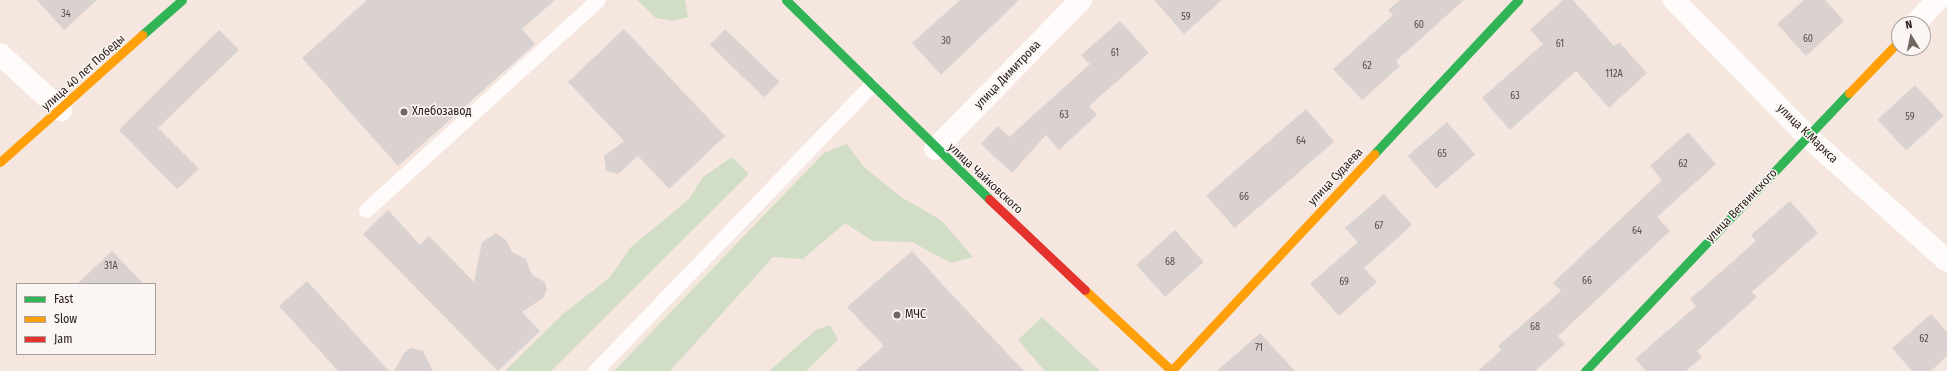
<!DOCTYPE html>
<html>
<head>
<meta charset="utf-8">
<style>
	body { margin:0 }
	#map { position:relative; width:1947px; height:371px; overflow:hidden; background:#f5e7df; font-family:"Fira Sans Condensed",sans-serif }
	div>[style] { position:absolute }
	.green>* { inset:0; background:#d1dec5 }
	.building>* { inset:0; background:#dad1d1; transform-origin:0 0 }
	.lane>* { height:15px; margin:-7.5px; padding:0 7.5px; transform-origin:7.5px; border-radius:7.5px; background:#fefbfa }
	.street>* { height:22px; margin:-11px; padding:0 11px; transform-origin:11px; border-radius:11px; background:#fefbfa }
	.fast>* { height:9px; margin:-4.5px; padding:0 4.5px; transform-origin:4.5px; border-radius:4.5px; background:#30b455 }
	.slow>* { height:9px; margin:-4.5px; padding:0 4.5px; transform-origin:4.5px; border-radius:4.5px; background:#ff9f0a }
	.jam>* { height:9px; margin:-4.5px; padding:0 4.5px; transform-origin:4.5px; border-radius:4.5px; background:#e5322d }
	.dots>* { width:11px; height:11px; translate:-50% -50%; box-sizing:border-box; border:2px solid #fbf6f3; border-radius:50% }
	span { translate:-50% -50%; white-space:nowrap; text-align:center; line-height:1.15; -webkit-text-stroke:3px #fbf6f3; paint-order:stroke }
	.number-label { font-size:10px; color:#574d4a }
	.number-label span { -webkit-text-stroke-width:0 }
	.street-label { font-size:12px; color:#2a201c }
	.poi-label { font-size:12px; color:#2a201c }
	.left { translate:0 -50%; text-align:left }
	.legend { position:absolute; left:16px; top:283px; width:140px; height:72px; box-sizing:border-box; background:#fbf6f3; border:1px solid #a7a09d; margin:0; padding:5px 7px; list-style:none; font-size:12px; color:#2a201c }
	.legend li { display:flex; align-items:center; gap:8px; height:20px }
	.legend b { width:20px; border:1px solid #a7a09d }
	.north { position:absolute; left:1891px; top:16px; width:40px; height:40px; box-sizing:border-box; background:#fbf6f3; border:1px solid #a7a09d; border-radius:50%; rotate:350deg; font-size:11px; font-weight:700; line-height:16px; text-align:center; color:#2a201c }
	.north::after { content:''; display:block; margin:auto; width:14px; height:18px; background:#716660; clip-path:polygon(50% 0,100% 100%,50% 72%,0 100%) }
</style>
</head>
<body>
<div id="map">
	<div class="green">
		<i style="clip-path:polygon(637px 0,685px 0,688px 17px,674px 21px,656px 18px)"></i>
		<i style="clip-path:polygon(847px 144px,864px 167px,901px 197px,941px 220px,973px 257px,951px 263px,912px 242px,873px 241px,845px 223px,803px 259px,773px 257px,670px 371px,614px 371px,824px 153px)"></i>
		<i style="clip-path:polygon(732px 157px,749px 174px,551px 371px,505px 371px,563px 314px,609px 278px,631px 247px,689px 199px,703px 177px)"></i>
		<i style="clip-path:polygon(1042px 317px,1100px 371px,1045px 371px,1018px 340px)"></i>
		<i style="clip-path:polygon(830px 325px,838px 340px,806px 371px,769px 371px,816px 330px)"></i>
	</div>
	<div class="building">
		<i style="clip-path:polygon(37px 0,97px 0,64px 30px)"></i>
		<i style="clip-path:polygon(367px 0,555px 0,522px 29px,535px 44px,398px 166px,302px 58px)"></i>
		<i style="clip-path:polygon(960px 0,1019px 0,941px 75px,912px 43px)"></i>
		<i style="clip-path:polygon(1154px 0,1222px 0,1184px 34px)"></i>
		<i style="clip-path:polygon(1400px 0,1464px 0,1396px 61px,1400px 66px,1362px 100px,1333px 69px,1393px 15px,1388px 10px)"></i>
		<i style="clip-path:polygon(1563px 0,1573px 0,1614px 46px,1619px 42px,1647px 73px,1609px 108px,1576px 71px,1510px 130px,1482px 98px,1543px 44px,1530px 30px)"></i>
		<i style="clip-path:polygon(1804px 0,1825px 0,1844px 21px,1806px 56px,1777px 24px)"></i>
		<i style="clip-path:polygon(1120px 21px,1149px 53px,1089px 106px,1097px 115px,1059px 150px,1046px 135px,1012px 173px,981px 144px,998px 126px,1009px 137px,1090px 64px,1081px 55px)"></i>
		<i style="clip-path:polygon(624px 29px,725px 136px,669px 189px,638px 156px,618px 174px,606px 171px,604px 156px,624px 141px,568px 82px)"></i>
		<i style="left:725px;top:29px;width:76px;height:22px;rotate:44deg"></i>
		<i style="clip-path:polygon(219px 30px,239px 50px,158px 128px,199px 169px,177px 189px,119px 130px)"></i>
		<i style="left:1915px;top:85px;width:42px;height:51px;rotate:47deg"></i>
		<i style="left:1306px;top:109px;width:43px;height:132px;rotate:49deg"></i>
		<i style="left:1447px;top:122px;width:43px;height:52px;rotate:49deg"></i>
		<i style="clip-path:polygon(1688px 132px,1716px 164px,1657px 217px,1670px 231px,1558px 336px,1565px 344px,1535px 371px,1478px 371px,1501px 350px,1498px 346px,1561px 291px,1553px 283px,1662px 180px,1650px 166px)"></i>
		<i style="clip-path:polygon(1384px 194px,1412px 225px,1364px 268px,1377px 282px,1339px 316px,1310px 284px,1358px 242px,1345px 228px)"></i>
		<i style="clip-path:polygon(1790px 201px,1818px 233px,1752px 292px,1757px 297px,1697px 351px,1702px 357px,1686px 371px,1646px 371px,1635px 359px,1696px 306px,1690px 299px,1756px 241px,1751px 235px)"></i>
		<i style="clip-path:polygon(388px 210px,420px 245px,429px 236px,474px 282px,482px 242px,496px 233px,506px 240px,512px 252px,526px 259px,532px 275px,545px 282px,547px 290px,543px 298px,522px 312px,540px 331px,498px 371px,363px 234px)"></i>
		<i style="left:1175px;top:230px;width:43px;height:52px;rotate:48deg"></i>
		<i style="clip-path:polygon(112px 251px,144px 284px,77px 284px)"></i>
		<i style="clip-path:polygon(912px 251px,942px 284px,1024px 371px,855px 371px,884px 346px,847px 307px)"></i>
		<i style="clip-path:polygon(307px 281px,389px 371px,338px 371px,279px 306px)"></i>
		<i style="clip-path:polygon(1931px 314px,1947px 332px,1947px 356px,1931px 371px,1912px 371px,1892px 348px)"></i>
		<i style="clip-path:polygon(1260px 333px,1295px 371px,1217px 371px)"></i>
		<i style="clip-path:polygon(411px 348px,423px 351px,433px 371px,394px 371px,404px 353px)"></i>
	</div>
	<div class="lane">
		<i style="left:366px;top:210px;width:313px;rotate:-42.2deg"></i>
		<i style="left:595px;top:371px;width:397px;rotate:-46deg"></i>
	</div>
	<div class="street">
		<i style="left:1674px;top:0;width:192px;rotate:45.6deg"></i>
		<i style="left:1808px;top:137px;width:186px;rotate:41.7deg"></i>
		<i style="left:1915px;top:24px;width:33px;rotate:-47deg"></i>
		<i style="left:0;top:54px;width:83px;rotate:42.6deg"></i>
		<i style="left:935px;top:149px;width:209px;rotate:-45.6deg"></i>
	</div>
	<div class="fast">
		<i style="left:786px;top:0;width:284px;rotate:44.4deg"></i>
		<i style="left:142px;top:35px;width:53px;rotate:-41.2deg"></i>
		<i style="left:1374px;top:154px;width:211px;rotate:-46.9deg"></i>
		<i style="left:1585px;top:371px;width:383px;rotate:-46.5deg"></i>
	</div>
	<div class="slow">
		<i style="left:1849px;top:93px;width:72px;rotate:-46.1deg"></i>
		<i style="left:0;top:162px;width:191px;rotate:-41.8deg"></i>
		<i style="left:1085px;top:290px;width:119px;rotate:43deg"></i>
		<i style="left:1172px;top:370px;width:296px;rotate:-46.9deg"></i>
	</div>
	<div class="jam">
		<i style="left:989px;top:199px;width:132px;rotate:43.5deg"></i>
	</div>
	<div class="dots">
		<i style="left:404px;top:112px;background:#716660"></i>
		<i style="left:897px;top:315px;background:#716660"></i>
	</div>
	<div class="number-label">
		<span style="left:66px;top:15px">34</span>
		<span style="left:1186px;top:18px">59</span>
		<span style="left:1419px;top:26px">60</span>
		<span style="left:1808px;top:40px">60</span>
		<span style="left:946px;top:42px">30</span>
		<span style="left:1560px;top:45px">61</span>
		<span style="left:1115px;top:54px">61</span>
		<span style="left:1367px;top:67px">62</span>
		<span style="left:1614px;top:75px">112А</span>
		<span style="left:1515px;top:97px">63</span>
		<span style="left:1064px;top:116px">63</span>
		<span style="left:1910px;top:118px">59</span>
		<span style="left:1301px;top:142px">64</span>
		<span style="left:1442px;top:155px">65</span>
		<span style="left:1683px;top:165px">62</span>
		<span style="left:1244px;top:198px">66</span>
		<span style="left:1379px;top:227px">67</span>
		<span style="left:1637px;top:232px">64</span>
		<span style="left:1170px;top:263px">68</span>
		<span style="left:111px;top:267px">31А</span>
		<span style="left:1587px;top:282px">66</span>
		<span style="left:1344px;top:283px">69</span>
		<span style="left:1535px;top:328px">68</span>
		<span style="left:1924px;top:340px">62</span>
		<span style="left:1259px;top:349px">71</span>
	</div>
	<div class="street-label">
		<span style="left:84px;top:73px;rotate:-42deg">улица 40 лет Победы</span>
		<span style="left:1008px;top:75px;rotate:-46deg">улица Димитрова</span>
		<span style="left:1807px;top:134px;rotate:44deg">улица К.Маркса</span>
		<span style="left:1336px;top:177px;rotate:-47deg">улица Судаева</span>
		<span style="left:985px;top:179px;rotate:43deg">улица Чайковского</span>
		<span style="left:1742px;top:206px;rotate:-46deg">улица Ветвинского</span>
	</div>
	<div class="poi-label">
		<span class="left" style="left:412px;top:112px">Хлебозавод</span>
		<span class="left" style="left:905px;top:315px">МЧС</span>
	</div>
	<ul class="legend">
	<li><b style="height:5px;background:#30b455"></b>Fast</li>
	<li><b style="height:5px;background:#ff9f0a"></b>Slow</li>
	<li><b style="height:5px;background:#e5322d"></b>Jam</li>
	</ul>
	<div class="north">N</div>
</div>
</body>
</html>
